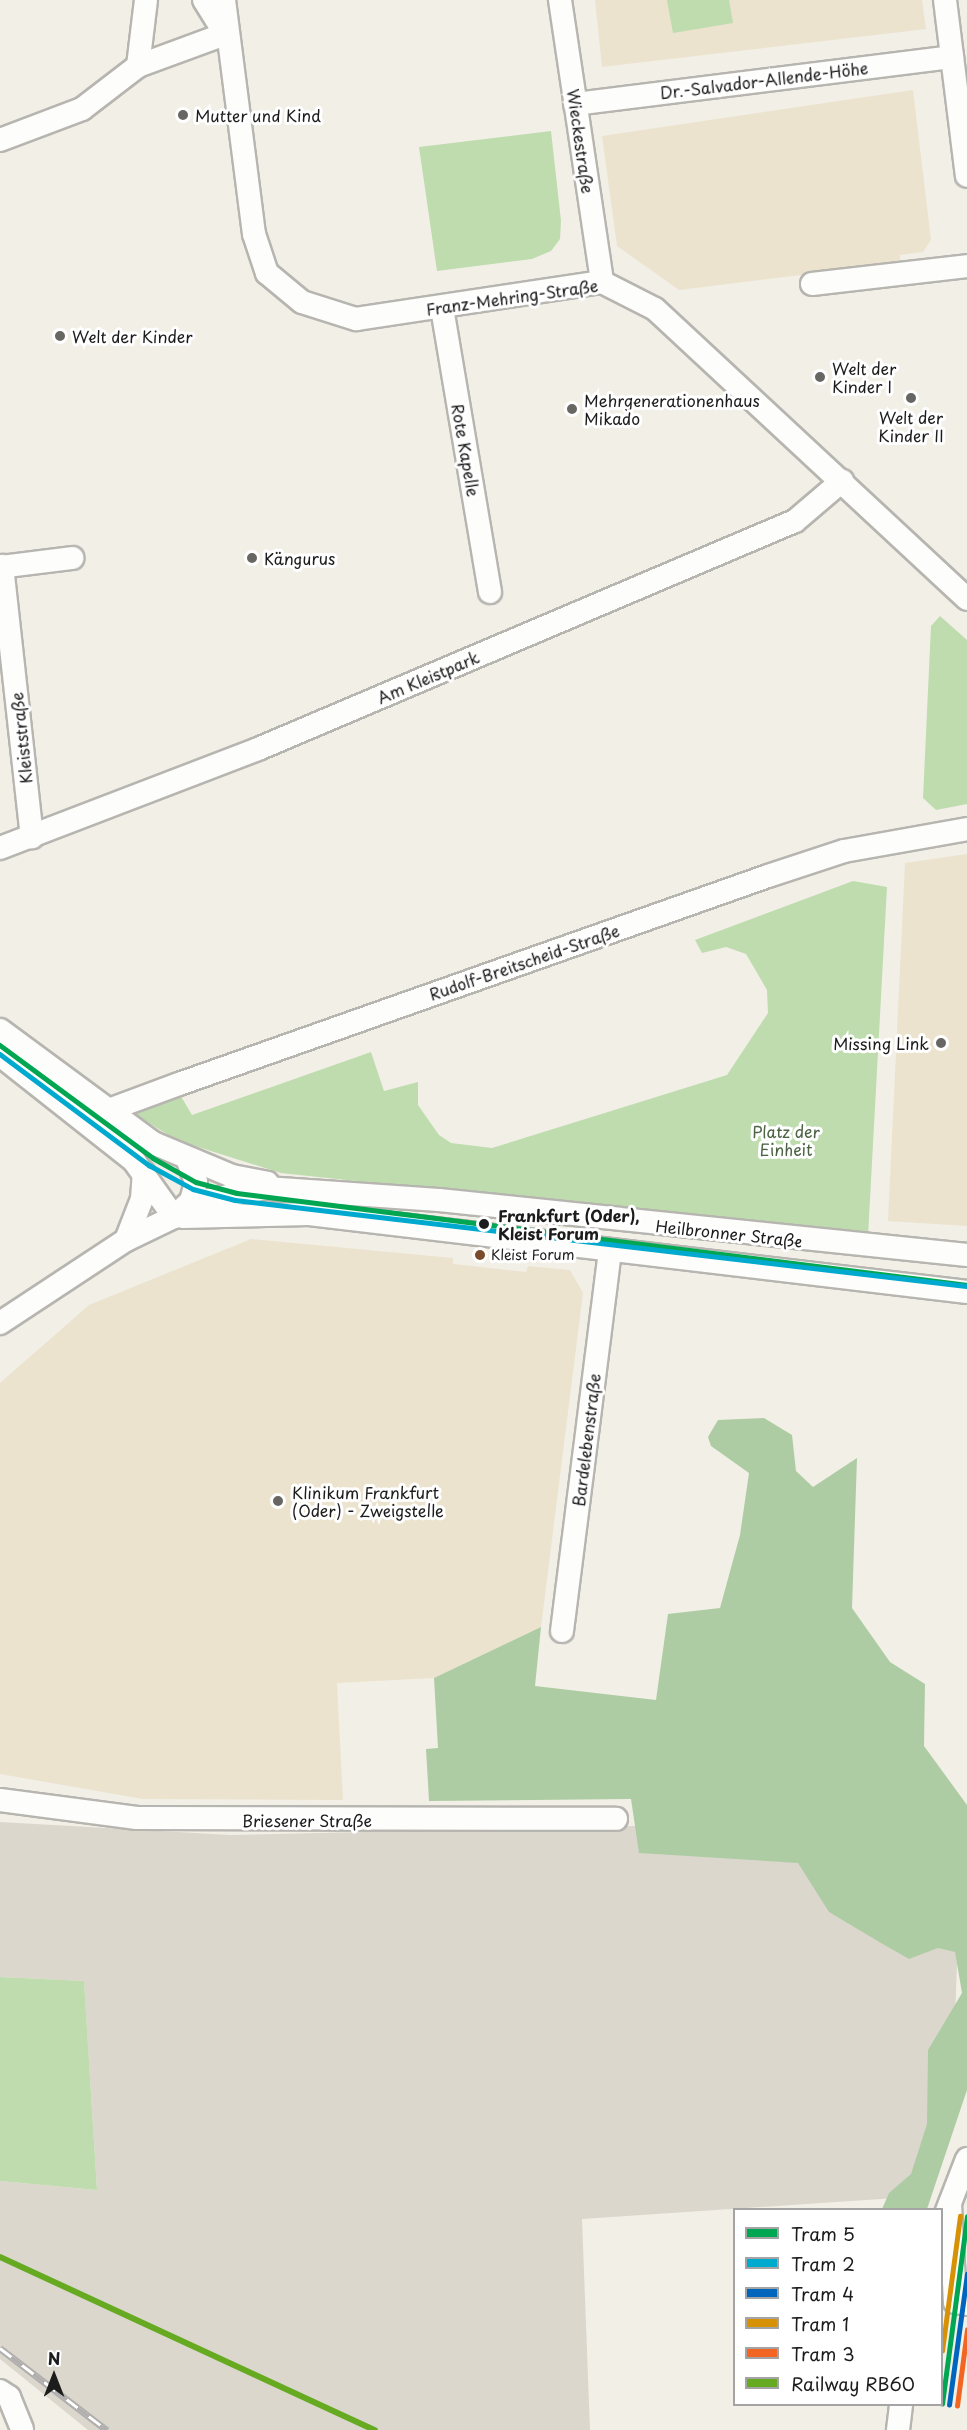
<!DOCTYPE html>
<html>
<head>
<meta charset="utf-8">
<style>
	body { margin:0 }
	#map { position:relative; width:967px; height:2430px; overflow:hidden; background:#f2efe7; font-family:"Playpen Sans",sans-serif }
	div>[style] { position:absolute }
	.built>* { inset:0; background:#ebe3ce }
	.industrial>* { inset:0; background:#dbd7cd }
	.green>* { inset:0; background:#bedcae }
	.forest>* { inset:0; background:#aecca4 }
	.roads { filter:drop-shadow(2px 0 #b7b5b0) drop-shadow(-2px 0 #b7b5b0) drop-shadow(0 2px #b7b5b0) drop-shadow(0 -2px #b7b5b0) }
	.minor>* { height:22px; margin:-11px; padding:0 11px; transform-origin:11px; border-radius:11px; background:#fdfdfb }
	.rail>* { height:7px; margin-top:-3.5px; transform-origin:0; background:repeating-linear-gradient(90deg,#fff 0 14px,#b0afae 0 28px); box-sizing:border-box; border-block:2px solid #b0afae }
	.rail-1>* { height:6px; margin:-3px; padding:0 3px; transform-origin:3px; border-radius:3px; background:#6a2 }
	.tram-1>* { height:4.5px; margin:-2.25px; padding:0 2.25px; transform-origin:2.25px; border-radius:2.25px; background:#00a651 }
	.tram-2>* { height:4.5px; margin:-2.25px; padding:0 2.25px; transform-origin:2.25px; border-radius:2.25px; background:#00a9ce }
	.tram-3>* { height:4.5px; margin:-2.25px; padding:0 2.25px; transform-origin:2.25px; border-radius:2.25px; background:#0065bd }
	.tram-4>* { height:4.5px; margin:-2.25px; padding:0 2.25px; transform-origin:2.25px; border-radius:2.25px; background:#d69104 }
	.tram-5>* { height:4.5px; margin:-2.25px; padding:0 2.25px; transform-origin:2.25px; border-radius:2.25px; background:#f26522 }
	.dots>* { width:16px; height:16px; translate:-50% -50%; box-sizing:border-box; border:3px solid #fff; border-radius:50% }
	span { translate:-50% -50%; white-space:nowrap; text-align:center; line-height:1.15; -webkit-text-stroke:6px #fff; paint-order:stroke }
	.bus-label { font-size:14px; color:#1c1c1c }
	.left { translate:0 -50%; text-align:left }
	.street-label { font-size:16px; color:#1c1c1c }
	.poi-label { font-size:16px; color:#1c1c1c }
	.right { translate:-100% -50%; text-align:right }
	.park-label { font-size:16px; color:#4c6344 }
	.stop-label { font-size:16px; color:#1c1c1c; font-weight:700 }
	.legend { position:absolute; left:733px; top:2208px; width:210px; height:198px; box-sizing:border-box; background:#fff; border:2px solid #a4a4a4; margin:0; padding:8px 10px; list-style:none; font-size:18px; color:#1c1c1c }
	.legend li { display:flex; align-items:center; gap:12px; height:30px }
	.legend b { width:30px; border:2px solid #a4a4a4 }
	.north { position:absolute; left:24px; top:2346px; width:60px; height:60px; -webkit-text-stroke:4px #fff; paint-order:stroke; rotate:0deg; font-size:16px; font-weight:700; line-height:24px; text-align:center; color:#1c1c1c }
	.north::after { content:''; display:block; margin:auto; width:21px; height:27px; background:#1c1c1c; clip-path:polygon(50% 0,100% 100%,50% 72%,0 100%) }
</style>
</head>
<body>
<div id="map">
	<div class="built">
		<i style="clip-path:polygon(595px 0,922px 0,926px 29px,602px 67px)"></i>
		<i style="clip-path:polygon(913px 90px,931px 240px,923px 252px,900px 255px,900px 263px,679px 290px,617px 246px,602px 136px)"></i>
		<i style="clip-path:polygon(967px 854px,967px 1226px,888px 1221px,905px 863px)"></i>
		<i style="clip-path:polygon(251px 1239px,453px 1258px,453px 1264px,526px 1272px,528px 1266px,570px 1270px,583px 1293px,541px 1627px,434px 1678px,337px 1683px,343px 1800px,143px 1799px,0 1774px,0 1383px,89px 1305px)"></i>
	</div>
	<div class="industrial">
		<i style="clip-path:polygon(903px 1820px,959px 1907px,955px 2020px,911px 2197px,582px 2219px,590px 2430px,88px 2430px,0 2359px,0 2181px,97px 2190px,84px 1981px,0 1977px,0 1822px,230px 1835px)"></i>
	</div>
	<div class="green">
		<i style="clip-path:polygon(667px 0,729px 0,733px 23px,673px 33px)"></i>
		<i style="clip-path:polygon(551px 131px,561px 221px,560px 239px,551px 251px,532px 259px,437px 271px,419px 147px)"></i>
		<i style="clip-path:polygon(940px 616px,967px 640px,967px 804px,936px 810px,923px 798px,931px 626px)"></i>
		<i style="clip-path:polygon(853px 881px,887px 887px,868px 1236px,281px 1173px,176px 1140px,132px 1112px,179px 1093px,192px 1115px,371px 1052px,384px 1091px,418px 1082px,418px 1105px,439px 1135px,451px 1143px,492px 1148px,727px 1075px,768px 1013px,767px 990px,746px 954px,726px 947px,702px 953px,695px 940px)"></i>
		<i style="clip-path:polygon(0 1977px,84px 1981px,97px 2190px,0 2181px)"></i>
	</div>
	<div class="forest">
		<i style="clip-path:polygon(764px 1418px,792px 1435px,796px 1471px,813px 1487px,857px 1458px,852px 1608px,890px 1662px,925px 1684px,924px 1746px,967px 1805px,967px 2090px,927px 2209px,882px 2209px,889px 2193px,911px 2174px,927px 2124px,928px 2050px,962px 1993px,955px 1952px,938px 1948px,909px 1959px,881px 1943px,829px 1912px,798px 1863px,639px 1853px,631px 1799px,429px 1801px,426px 1749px,438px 1748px,434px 1678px,541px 1627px,535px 1686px,656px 1700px,668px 1614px,720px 1608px,740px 1535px,749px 1473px,711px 1446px,708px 1437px,718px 1420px)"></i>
	</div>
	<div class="roads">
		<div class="minor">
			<i style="left:204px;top:0;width:38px;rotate:58deg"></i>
			<i style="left:224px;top:0;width:236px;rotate:82.7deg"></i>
			<i style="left:254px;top:234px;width:41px;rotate:71.6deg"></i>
			<i style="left:267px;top:273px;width:45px;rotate:39.6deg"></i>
			<i style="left:302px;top:302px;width:57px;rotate:17.5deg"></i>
			<i style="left:356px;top:319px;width:249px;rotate:-8.6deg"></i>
			<i style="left:602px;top:282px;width:59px;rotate:27deg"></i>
			<i style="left:655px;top:309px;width:426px;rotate:42.9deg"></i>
			<i style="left:560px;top:0;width:285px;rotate:81.5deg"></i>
			<i style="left:945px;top:0;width:177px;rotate:82.9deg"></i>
			<i style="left:138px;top:66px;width:66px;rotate:-83.1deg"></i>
			<i style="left:575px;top:104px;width:380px;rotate:-7.1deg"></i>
			<i style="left:0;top:140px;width:88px;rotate:-20.7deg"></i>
			<i style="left:82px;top:109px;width:71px;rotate:-37.5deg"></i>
			<i style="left:138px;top:66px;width:93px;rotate:-20.2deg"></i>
			<i style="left:812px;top:284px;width:156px;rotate:-6.6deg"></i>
			<i style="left:442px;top:308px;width:288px;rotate:80.4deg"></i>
			<i style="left:2px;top:566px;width:273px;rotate:83.7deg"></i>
			<i style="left:0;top:567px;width:73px;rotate:-7.1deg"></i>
			<i style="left:0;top:848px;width:276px;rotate:-21deg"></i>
			<i style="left:258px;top:749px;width:583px;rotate:-23.01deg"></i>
			<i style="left:795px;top:521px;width:62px;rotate:-40.4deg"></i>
			<i style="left:0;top:1030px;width:190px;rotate:36.4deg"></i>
			<i style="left:153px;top:1143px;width:86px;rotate:22.7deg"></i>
			<i style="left:232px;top:1176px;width:36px;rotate:11deg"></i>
			<i style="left:0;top:1055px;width:171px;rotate:38.3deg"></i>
			<i style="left:134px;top:1161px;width:69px;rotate:54.5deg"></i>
			<i style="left:92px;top:1127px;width:21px;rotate:-49deg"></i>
			<i style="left:106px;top:1111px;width:78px;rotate:-20.3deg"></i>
			<i style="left:179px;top:1084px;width:625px;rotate:-19.45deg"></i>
			<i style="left:768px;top:876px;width:80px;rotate:-18.2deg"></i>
			<i style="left:844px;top:851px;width:125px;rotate:-10.1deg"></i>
			<i style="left:177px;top:1214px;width:19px;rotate:-43deg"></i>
			<i style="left:191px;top:1201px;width:20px;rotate:-75deg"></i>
			<i style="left:196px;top:1182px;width:25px;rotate:-111deg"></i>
			<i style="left:182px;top:1217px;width:127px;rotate:-1.4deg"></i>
			<i style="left:309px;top:1214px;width:663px;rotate:6.76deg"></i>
			<i style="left:126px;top:1240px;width:44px;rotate:-68.7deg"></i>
			<i style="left:142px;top:1199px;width:26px;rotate:-86deg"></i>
			<i style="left:0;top:1323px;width:151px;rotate:-33.4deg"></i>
			<i style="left:126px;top:1240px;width:92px;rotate:-25.7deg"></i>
			<i style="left:209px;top:1200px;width:58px;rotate:-11.9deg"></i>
			<i style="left:266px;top:1188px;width:173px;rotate:4deg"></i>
			<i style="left:439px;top:1200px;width:531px;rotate:5.95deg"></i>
			<i style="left:562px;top:1631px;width:384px;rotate:-82.8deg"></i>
			<i style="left:0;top:1800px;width:138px;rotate:7.5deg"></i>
			<i style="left:137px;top:1818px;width:479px;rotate:0.1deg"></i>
			<i style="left:950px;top:2204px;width:98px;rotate:87.1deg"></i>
			<i style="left:955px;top:2302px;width:12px;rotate:9deg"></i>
			<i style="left:945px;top:2216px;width:61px;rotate:-68.9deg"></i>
			<i style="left:0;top:2391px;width:11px;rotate:34deg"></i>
			<i style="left:9px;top:2397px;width:35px;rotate:68deg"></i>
			<i style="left:898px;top:2430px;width:26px;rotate:-83deg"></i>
		</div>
	</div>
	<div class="rail">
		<i style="left:0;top:2348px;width:135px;rotate:37.5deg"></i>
	</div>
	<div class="rail-1">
		<i style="left:0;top:2257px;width:413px;rotate:24.8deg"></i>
	</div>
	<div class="tram-1">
		<i style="left:0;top:1045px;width:190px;rotate:36.4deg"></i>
		<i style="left:153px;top:1158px;width:49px;rotate:29.2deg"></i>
		<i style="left:196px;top:1182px;width:42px;rotate:15deg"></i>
		<i style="left:237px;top:1193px;width:736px;rotate:7.18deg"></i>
		<i style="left:942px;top:2404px;width:189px;rotate:-82.4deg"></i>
	</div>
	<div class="tram-2">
		<i style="left:0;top:1054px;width:186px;rotate:36.7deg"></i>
		<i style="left:149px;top:1165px;width:50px;rotate:28.6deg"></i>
		<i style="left:193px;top:1189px;width:43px;rotate:14.7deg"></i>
		<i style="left:235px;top:1200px;width:736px;rotate:6.71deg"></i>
	</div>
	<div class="tram-3">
		<i style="left:949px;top:2405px;width:132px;rotate:-82.2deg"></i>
	</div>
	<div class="tram-4">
		<i style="left:942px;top:2351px;width:136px;rotate:-82.4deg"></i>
	</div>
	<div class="tram-5">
		<i style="left:957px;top:2406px;width:77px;rotate:-82.5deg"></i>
	</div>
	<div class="dots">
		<i style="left:183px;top:115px;background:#676663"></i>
		<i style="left:60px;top:336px;background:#676663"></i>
		<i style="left:820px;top:377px;background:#676663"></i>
		<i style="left:911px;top:398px;background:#676663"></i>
		<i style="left:572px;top:409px;background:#676663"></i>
		<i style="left:252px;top:558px;background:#676663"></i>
		<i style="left:941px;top:1043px;background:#676663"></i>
		<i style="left:484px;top:1224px;background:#1c1c1c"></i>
		<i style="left:480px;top:1255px;background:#7a4b2a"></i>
		<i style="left:278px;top:1501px;background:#676663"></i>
	</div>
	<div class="bus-label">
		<span class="left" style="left:491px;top:1255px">Kleist Forum</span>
	</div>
	<div class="street-label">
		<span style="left:764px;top:80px;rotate:-7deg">Dr.-Salvador-Allende-Höhe</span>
		<span style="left:581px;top:141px;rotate:82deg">Wieckestraße</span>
		<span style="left:512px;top:297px;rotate:-8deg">Franz-Mehring-Straße</span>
		<span style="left:466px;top:450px;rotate:80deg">Rote Kapelle</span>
		<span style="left:428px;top:677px;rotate:-23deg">Am Kleistpark</span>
		<span style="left:21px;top:738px;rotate:-96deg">Kleiststraße</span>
		<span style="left:524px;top:962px;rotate:-19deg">Rudolf-Breitscheid-Straße</span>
		<span style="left:729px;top:1233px;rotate:6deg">Heilbronner Straße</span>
		<span style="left:586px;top:1440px;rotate:-83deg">Bardelebenstraße</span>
		<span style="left:307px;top:1820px">Briesener Straße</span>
	</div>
	<div class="poi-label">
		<span class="left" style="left:195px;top:115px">Mutter und Kind</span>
		<span class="left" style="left:72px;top:336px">Welt der Kinder</span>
		<span class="left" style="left:832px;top:377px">Welt der<br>Kinder I</span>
		<span class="left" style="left:584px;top:409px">Mehrgenerationenhaus<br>Mikado</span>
		<span style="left:911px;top:426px">Welt der<br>Kinder II</span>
		<span class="left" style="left:264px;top:558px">Kängurus</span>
		<span class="right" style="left:929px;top:1043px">Missing Link</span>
		<span class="left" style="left:292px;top:1501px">Klinikum Frankfurt<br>(Oder) - Zweigstelle</span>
	</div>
	<div class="park-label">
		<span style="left:786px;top:1140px">Platz der<br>Einheit</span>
	</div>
	<div class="stop-label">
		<span class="left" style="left:498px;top:1224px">Frankfurt (Oder),<br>Kleist Forum</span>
	</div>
	<ul class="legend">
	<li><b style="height:8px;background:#00a651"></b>Tram 5</li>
	<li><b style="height:8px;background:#00a9ce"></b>Tram 2</li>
	<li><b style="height:8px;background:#0065bd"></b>Tram 4</li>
	<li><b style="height:8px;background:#d69104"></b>Tram 1</li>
	<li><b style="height:8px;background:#f26522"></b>Tram 3</li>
	<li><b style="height:8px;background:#6a2"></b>Railway RB60</li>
	</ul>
	<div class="north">N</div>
</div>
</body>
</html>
